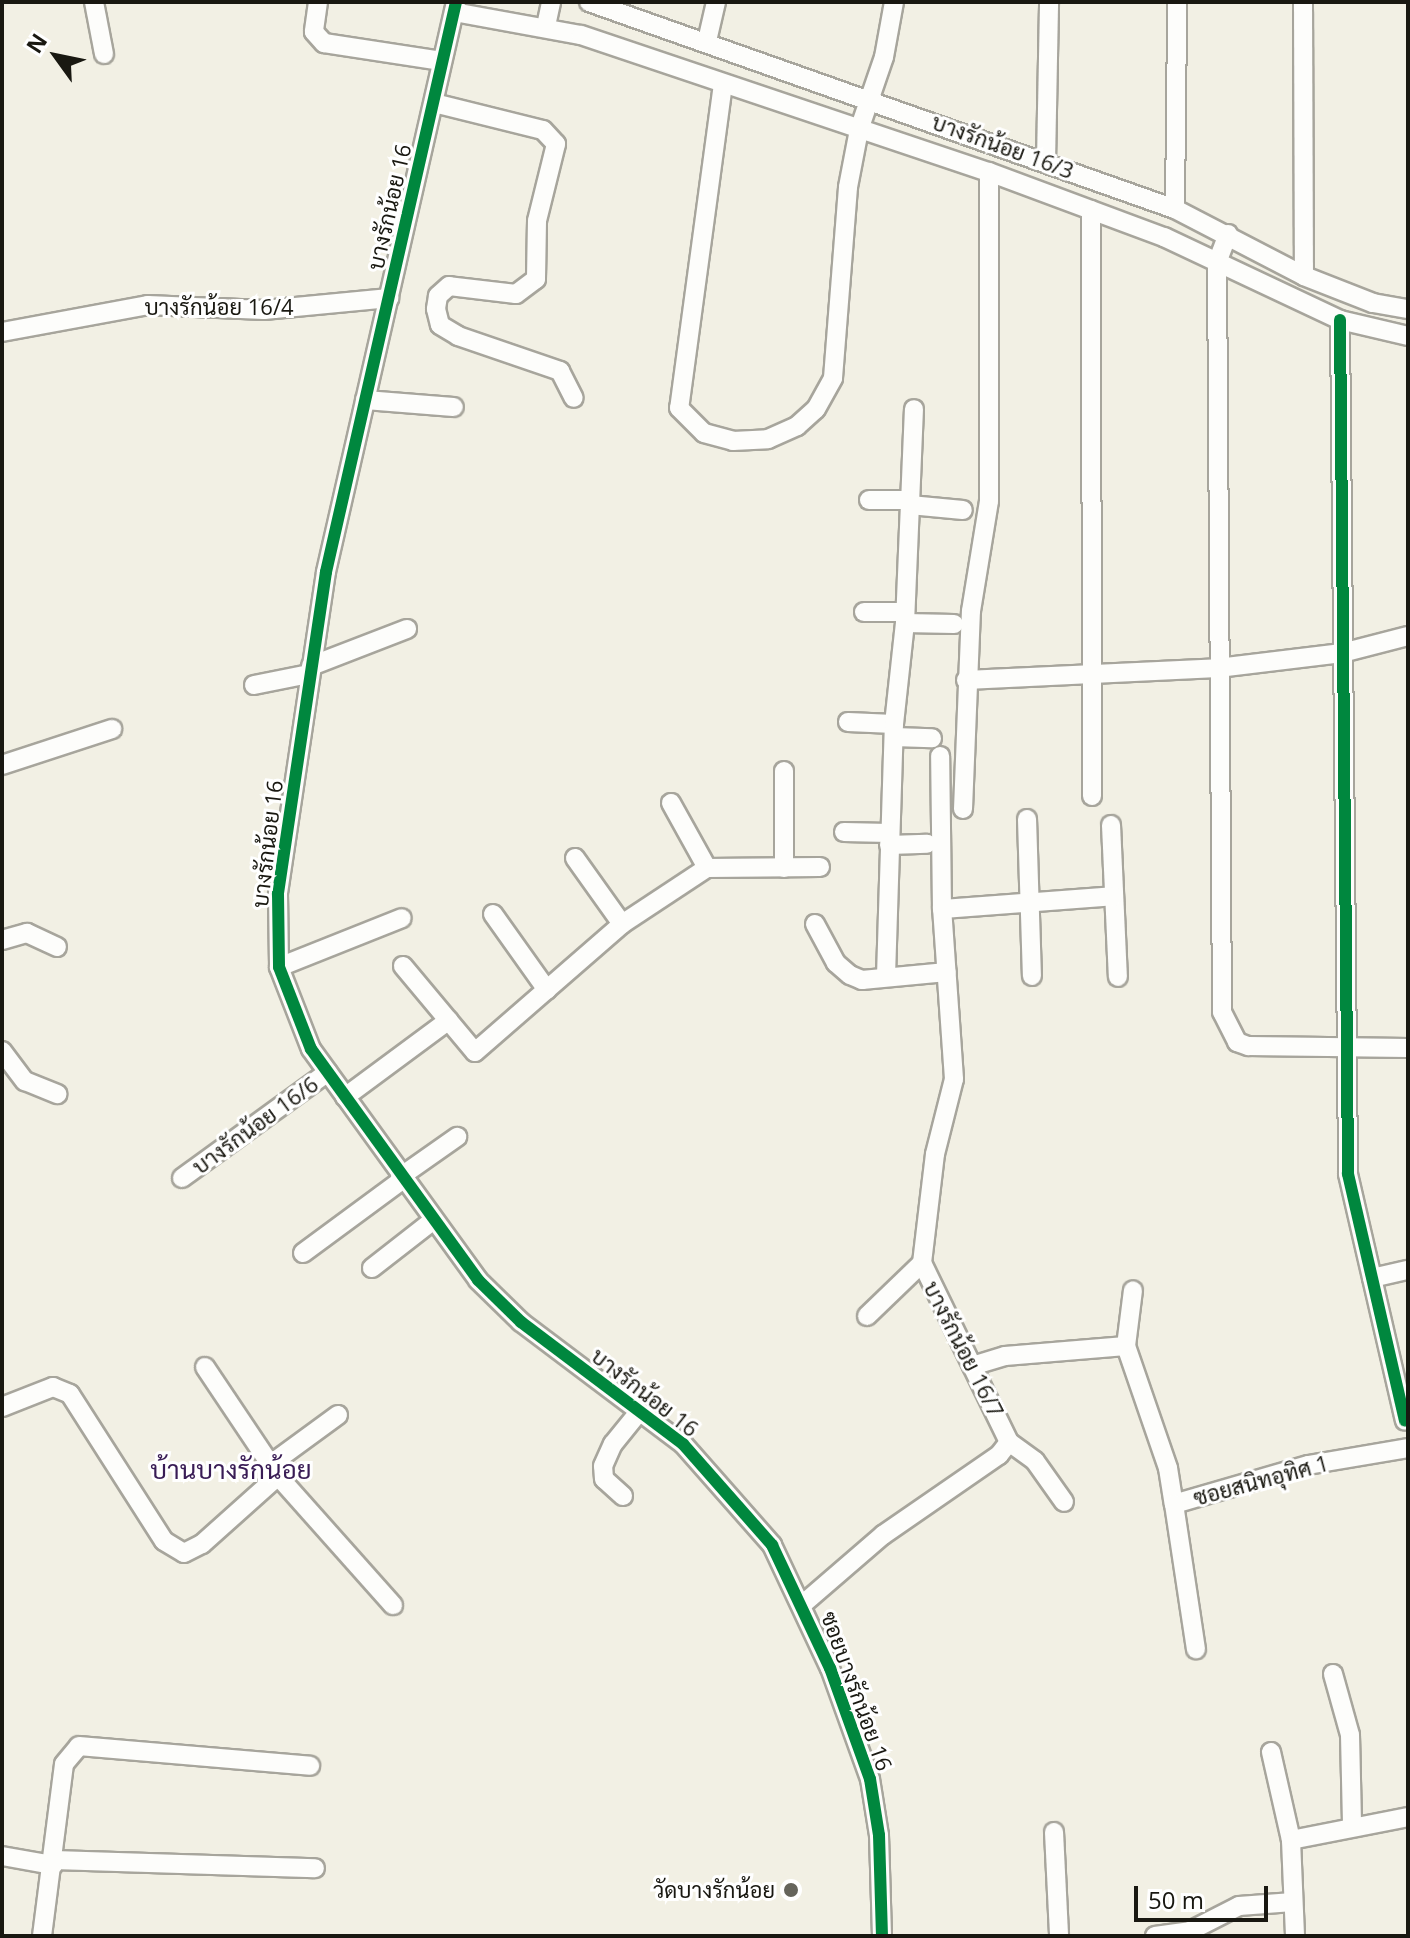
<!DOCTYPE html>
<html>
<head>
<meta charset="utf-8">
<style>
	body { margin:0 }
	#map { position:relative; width:1410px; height:1938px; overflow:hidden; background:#f2f0e4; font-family:"Open Sans",Sarabun,sans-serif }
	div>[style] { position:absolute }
	.roads { filter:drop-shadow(2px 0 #a7a59c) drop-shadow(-2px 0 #a7a59c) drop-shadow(0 2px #a7a59c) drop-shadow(0 -2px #a7a59c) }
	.minor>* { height:18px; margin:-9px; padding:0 9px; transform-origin:9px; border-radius:9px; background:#fdfdfb }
	.cycleway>* { height:12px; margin:-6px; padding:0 6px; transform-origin:6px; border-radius:6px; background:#00873e }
	.dots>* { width:22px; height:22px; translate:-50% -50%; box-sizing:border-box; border:4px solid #fff; border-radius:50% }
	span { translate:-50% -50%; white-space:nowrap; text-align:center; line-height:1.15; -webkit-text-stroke:6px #fff; paint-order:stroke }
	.street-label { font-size:22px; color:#191811 }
	.poi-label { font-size:22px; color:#191811 }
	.right { translate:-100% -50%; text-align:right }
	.quarter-label { font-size:26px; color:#391c55 }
	.frame { position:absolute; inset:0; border:4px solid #191811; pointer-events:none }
	.north { position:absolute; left:16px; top:16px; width:80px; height:80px; -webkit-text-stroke:6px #fff; paint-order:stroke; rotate:303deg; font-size:22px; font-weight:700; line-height:32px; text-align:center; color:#191811 }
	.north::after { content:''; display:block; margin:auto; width:28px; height:36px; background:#191811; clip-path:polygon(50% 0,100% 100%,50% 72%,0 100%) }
	.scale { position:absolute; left:1134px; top:1886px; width:134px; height:36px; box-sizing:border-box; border:4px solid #191811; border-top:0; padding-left:10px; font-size:24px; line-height:28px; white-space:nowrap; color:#191811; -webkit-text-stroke:6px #fff; paint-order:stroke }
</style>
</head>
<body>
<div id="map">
	<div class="roads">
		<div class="minor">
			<i style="left:94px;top:2px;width:53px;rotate:79.1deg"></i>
			<i style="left:318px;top:2px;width:30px;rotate:98deg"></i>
			<i style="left:314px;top:32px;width:15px;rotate:48deg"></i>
			<i style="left:324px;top:43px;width:119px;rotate:8.7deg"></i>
			<i style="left:456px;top:2px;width:585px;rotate:102.85deg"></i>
			<i style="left:326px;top:572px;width:326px;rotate:98.5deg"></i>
			<i style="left:278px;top:894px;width:73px;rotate:89.2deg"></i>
			<i style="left:279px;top:967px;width:88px;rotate:68.7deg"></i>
			<i style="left:311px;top:1049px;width:285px;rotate:54.1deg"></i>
			<i style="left:478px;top:1280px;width:60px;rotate:44.3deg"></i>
			<i style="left:521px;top:1322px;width:203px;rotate:37deg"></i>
			<i style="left:683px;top:1444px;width:135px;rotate:48.6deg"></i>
			<i style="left:772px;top:1545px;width:136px;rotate:64.8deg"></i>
			<i style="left:830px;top:1668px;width:118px;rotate:70.2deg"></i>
			<i style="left:870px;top:1779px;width:57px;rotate:80.9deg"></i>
			<i style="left:879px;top:1835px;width:101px;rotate:88.3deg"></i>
			<i style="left:589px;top:2px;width:621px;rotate:19.46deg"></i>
			<i style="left:1175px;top:209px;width:145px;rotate:27.4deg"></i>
			<i style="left:1304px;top:276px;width:74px;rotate:21.4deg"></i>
			<i style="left:1373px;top:303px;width:36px;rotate:10deg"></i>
			<i style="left:1303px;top:2px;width:274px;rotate:89.8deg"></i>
			<i style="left:454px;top:12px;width:129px;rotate:10.3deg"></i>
			<i style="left:581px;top:35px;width:430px;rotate:18.6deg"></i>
			<i style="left:989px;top:172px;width:187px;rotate:20.4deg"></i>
			<i style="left:1164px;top:237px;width:195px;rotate:25.2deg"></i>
			<i style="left:1340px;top:320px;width:70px;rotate:13.2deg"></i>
			<i style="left:546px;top:26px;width:25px;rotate:-78deg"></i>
			<i style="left:707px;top:41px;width:40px;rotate:-77deg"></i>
			<i style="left:723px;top:84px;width:327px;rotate:97.7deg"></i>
			<i style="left:679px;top:408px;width:35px;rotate:45deg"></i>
			<i style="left:704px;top:433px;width:30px;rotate:15deg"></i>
			<i style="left:733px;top:441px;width:35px;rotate:-3deg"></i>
			<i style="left:768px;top:439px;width:32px;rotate:-24deg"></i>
			<i style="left:797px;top:426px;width:25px;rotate:-42deg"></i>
			<i style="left:816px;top:409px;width:35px;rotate:-61deg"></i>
			<i style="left:833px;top:378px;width:192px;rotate:-85.5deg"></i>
			<i style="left:848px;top:187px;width:58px;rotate:-79.1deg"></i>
			<i style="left:859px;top:130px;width:77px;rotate:-71.1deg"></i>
			<i style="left:884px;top:57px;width:56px;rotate:-79.7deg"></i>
			<i style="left:434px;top:103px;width:112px;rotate:13.9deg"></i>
			<i style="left:543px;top:130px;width:19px;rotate:47deg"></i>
			<i style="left:556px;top:144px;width:79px;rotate:103.9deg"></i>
			<i style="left:537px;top:221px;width:58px;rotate:91deg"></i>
			<i style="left:536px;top:279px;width:25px;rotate:143deg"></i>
			<i style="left:516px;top:294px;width:67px;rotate:-173.2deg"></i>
			<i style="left:449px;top:286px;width:15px;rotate:138deg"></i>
			<i style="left:438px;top:296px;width:13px;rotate:99deg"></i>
			<i style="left:436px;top:309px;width:16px;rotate:76deg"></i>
			<i style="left:440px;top:325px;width:21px;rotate:31deg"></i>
			<i style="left:458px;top:336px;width:108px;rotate:18.9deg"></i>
			<i style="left:560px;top:371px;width:30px;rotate:63deg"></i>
			<i style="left:1046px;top:162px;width:160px;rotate:-88.9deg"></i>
			<i style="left:1175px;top:209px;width:207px;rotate:-89.4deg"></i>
			<i style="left:1091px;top:210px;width:586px;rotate:89.9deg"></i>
			<i style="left:1228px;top:234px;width:31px;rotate:111deg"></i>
			<i style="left:1217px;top:263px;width:749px;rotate:89.62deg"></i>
			<i style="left:1222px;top:1012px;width:34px;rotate:63deg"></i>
			<i style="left:1237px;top:1042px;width:12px;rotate:20deg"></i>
			<i style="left:1248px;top:1046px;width:160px;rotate:0.7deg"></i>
			<i style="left:1340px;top:320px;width:854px;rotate:89.46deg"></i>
			<i style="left:1348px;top:1174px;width:253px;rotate:77deg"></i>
			<i style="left:2px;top:332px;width:148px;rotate:-10.5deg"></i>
			<i style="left:148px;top:305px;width:116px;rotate:2.5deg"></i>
			<i style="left:264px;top:310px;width:126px;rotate:-5.5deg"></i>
			<i style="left:365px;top:400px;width:89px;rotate:4.5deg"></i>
			<i style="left:869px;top:500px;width:40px"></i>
			<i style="left:910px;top:505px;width:53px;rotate:5.4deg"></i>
			<i style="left:864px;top:612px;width:41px"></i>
			<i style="left:905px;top:623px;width:49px;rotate:1.2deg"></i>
			<i style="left:311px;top:666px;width:103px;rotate:-21.1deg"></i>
			<i style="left:966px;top:680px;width:252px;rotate:-2.7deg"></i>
			<i style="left:1218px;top:668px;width:125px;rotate:-6.9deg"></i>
			<i style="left:1342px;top:653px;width:68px;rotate:-14.4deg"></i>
			<i style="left:254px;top:685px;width:56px;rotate:-11.3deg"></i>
			<i style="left:848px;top:722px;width:46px;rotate:2.5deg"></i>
			<i style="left:894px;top:737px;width:38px;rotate:2deg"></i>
			<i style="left:2px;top:765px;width:116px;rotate:-18.1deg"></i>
			<i style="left:671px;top:803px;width:74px;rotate:61deg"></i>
			<i style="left:963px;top:809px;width:198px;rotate:-87.7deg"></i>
			<i style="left:971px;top:611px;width:111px;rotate:-80.7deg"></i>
			<i style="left:989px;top:501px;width:329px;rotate:-90deg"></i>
			<i style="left:1027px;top:819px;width:157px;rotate:88.2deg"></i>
			<i style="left:1111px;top:825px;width:152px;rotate:87.4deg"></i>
			<i style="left:844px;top:832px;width:45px;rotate:1.3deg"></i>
			<i style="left:889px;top:845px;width:38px;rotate:-2deg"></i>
			<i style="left:575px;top:858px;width:81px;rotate:54.5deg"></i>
			<i style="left:784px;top:868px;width:97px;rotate:-90deg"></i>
			<i style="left:942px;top:909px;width:172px;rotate:-4.3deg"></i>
			<i style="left:493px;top:914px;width:93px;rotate:54.6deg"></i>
			<i style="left:815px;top:924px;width:44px;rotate:61.7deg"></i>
			<i style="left:836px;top:963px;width:18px;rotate:41deg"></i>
			<i style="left:850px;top:975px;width:13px;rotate:23deg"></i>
			<i style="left:862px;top:980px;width:85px;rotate:-5.4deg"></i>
			<i style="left:2px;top:940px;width:26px;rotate:-16deg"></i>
			<i style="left:27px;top:933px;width:33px;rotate:25deg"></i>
			<i style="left:403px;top:966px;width:112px;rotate:50.1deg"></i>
			<i style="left:475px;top:1052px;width:195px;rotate:-41deg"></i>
			<i style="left:622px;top:924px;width:102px;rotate:-33.4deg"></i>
			<i style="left:707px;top:868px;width:113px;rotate:-0.5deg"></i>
			<i style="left:279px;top:967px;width:132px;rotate:-21.7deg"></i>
			<i style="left:886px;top:976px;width:252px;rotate:-88.2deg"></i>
			<i style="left:894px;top:724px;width:102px;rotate:-83.8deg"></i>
			<i style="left:905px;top:623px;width:214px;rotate:-87.6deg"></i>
			<i style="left:2px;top:1051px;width:38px;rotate:53deg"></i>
			<i style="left:25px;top:1081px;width:35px;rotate:22deg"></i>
			<i style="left:345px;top:1097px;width:129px;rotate:-36.5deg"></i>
			<i style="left:400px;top:1177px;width:70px;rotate:-35.1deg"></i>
			<i style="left:182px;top:1178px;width:180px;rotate:-36deg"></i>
			<i style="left:303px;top:1253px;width:123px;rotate:-36.4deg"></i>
			<i style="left:372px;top:1268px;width:75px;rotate:-37.9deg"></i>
			<i style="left:1372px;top:1278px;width:37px;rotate:-13deg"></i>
			<i style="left:867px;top:1316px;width:76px;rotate:-43.9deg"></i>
			<i style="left:1126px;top:1346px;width:56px;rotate:-82.9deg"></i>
			<i style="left:972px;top:1366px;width:34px;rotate:-17deg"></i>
			<i style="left:1005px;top:1356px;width:121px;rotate:-4.7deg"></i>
			<i style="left:1126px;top:1346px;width:129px;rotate:71deg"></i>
			<i style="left:1168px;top:1468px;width:36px;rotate:81deg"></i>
			<i style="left:1174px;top:1504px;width:140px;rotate:-16.2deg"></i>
			<i style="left:1308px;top:1465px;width:101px;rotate:-9.6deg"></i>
			<i style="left:205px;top:1367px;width:131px;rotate:56.2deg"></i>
			<i style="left:278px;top:1476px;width:173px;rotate:48.3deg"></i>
			<i style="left:2px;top:1407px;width:55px;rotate:-21.4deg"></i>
			<i style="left:53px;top:1387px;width:18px;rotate:22deg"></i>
			<i style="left:70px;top:1394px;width:174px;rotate:57.4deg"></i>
			<i style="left:164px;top:1541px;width:23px;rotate:31deg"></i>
			<i style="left:184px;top:1553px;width:20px;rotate:-27deg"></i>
			<i style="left:202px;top:1544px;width:102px;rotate:-41.8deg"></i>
			<i style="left:1009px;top:1442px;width:32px;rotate:36deg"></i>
			<i style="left:1035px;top:1461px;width:50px;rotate:54.7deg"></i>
			<i style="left:271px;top:1464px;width:83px;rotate:-36.2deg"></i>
			<i style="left:623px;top:1496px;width:25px;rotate:-138deg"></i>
			<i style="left:604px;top:1479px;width:13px;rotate:-94deg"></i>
			<i style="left:603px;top:1466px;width:24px;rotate:-66deg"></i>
			<i style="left:613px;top:1444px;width:41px;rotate:-50.9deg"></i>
			<i style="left:1174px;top:1504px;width:147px;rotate:81.4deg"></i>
			<i style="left:803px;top:1604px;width:106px;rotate:-40.8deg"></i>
			<i style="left:883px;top:1535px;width:141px;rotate:-34.6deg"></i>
			<i style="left:999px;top:1455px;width:16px;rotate:-52deg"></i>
			<i style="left:1009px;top:1442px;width:199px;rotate:-115.9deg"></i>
			<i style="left:922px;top:1263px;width:110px;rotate:-83.2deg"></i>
			<i style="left:935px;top:1154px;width:77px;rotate:-75.8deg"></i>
			<i style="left:954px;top:1079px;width:170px;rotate:-94deg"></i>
			<i style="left:942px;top:909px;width:153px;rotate:-90.7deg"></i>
			<i style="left:1333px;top:1674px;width:63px;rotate:74.4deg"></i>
			<i style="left:1350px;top:1735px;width:91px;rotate:88.7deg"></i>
			<i style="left:1271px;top:1752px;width:90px;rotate:77.2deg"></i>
			<i style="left:1291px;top:1840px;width:96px;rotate:87.6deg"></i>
			<i style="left:1054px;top:1832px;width:104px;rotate:87.2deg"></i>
			<i style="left:1291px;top:1840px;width:119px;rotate:-11.1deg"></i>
			<i style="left:2px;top:1856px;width:52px;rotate:10deg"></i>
			<i style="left:54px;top:1860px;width:261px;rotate:1.8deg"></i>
			<i style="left:42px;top:1936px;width:173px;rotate:-82.7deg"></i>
			<i style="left:64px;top:1764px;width:23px;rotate:-50deg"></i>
			<i style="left:79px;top:1746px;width:232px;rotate:4.9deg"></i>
			<i style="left:1155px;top:1936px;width:35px;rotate:-8deg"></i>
			<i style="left:1190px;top:1931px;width:55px;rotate:-27deg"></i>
			<i style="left:1239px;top:1906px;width:54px;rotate:-4.2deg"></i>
		</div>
	</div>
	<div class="cycleway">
		<i style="left:456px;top:2px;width:585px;rotate:102.85deg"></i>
		<i style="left:326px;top:572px;width:326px;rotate:98.5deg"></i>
		<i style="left:278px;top:894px;width:73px;rotate:89.2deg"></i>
		<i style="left:279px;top:967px;width:88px;rotate:68.7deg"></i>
		<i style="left:311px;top:1049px;width:285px;rotate:54.1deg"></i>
		<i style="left:478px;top:1280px;width:60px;rotate:44.3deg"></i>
		<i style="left:521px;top:1322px;width:203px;rotate:37deg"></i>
		<i style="left:683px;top:1444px;width:135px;rotate:48.6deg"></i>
		<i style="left:772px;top:1545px;width:136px;rotate:64.8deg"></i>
		<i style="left:830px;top:1668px;width:118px;rotate:70.2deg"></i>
		<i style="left:870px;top:1779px;width:57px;rotate:80.9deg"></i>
		<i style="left:879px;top:1835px;width:101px;rotate:88.3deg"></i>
		<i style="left:1340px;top:320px;width:854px;rotate:89.46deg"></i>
		<i style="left:1348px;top:1174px;width:253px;rotate:77deg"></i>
	</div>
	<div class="dots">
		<i style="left:791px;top:1890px;background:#65645b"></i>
	</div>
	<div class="street-label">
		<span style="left:1003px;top:146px;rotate:20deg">บางรักน้อย 16/3</span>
		<span style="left:389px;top:207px;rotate:-77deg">บางรักน้อย 16</span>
		<span style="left:219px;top:307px">บางรักน้อย 16/4</span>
		<span style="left:267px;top:844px;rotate:-83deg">บางรักน้อย 16</span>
		<span style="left:255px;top:1125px;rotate:-36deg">บางรักน้อย 16/6</span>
		<span style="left:964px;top:1349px;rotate:63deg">บางรักน้อย 16/7</span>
		<span style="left:645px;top:1392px;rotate:38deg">บางรักน้อย 16</span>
		<span style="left:1261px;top:1480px;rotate:-15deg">ซอยสนิทอุทิศ 1</span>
		<span style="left:857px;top:1691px;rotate:70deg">ซอยบางรักน้อย 16</span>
	</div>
	<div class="poi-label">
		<span class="right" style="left:775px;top:1890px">วัดบางรักน้อย</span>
	</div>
	<div class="quarter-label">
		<span style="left:231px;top:1470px">บ้านบางรักน้อย</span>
	</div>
	<div class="frame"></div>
	<div class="north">N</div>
	<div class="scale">50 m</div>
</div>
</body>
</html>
